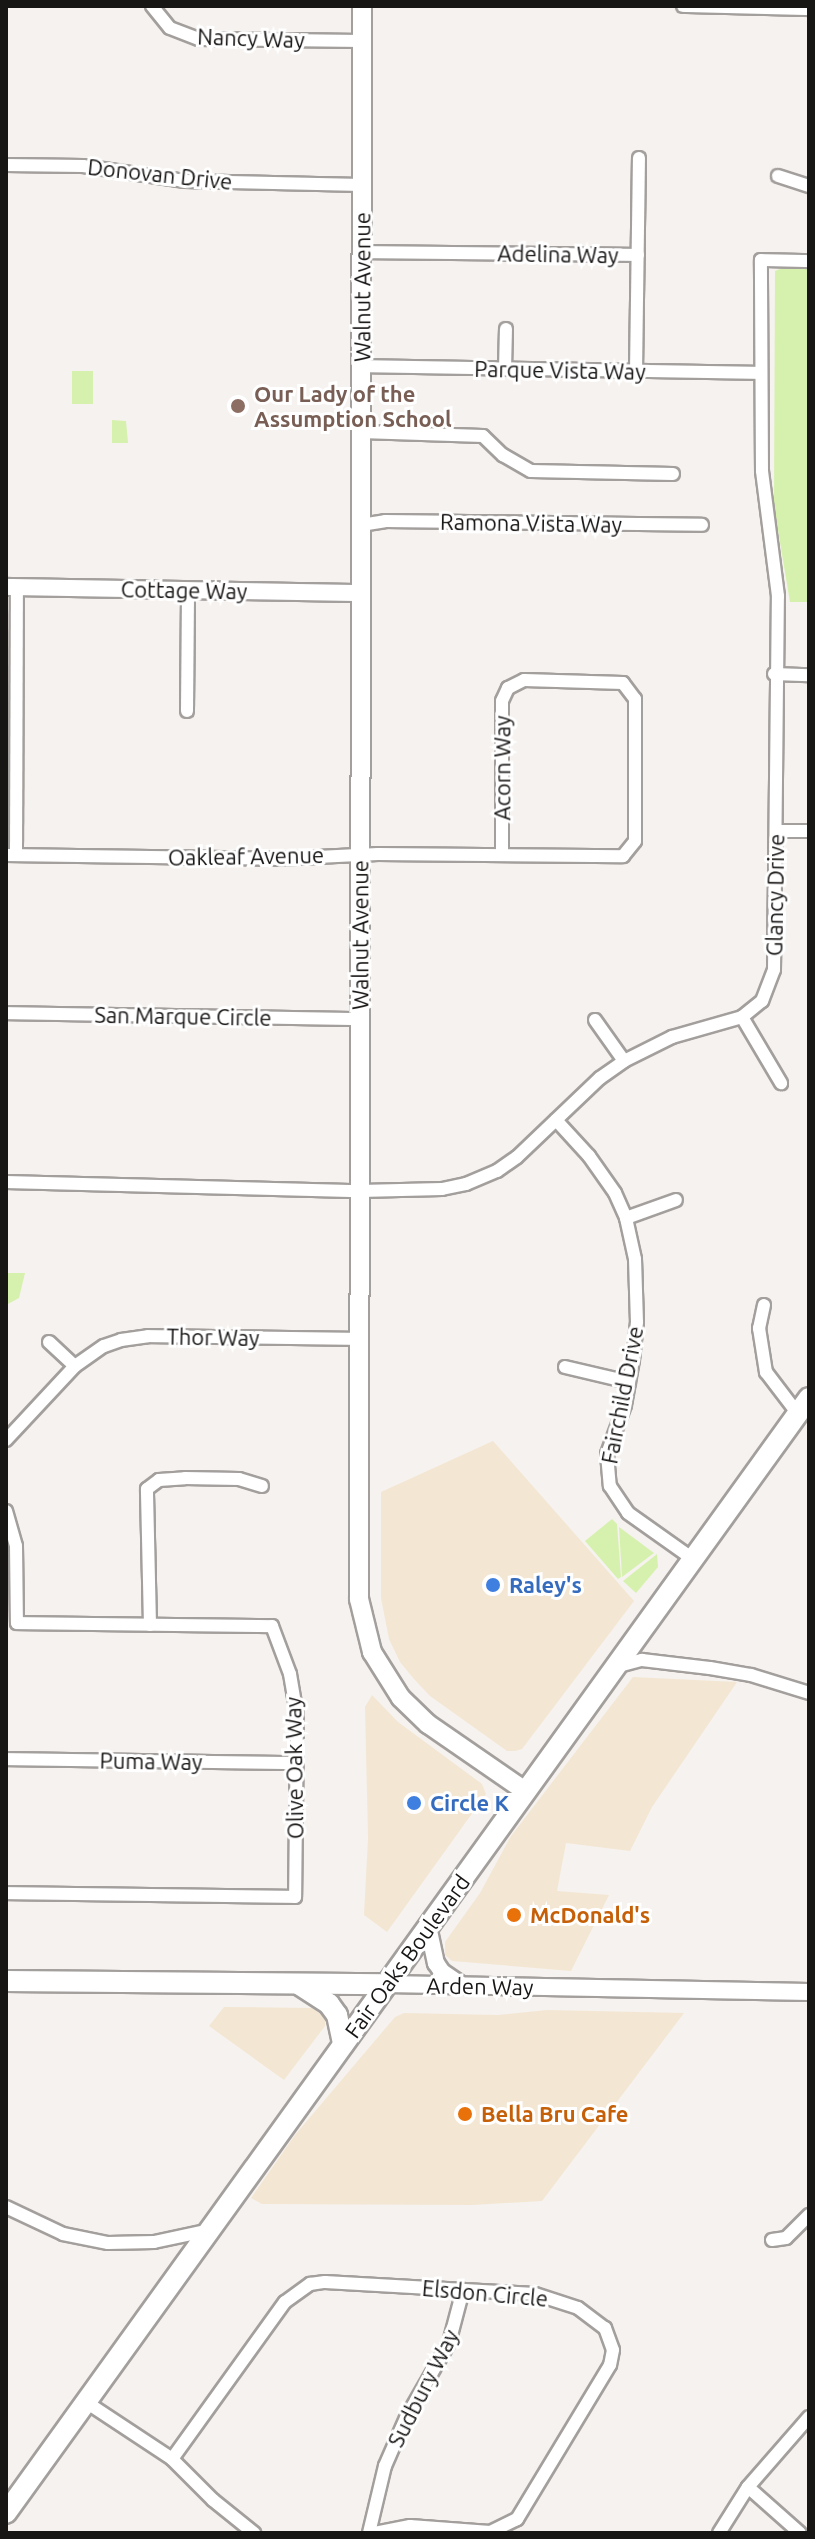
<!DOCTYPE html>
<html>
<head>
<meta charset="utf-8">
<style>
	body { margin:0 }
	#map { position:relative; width:815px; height:2539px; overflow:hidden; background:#f6f2ef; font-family:Ubuntu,sans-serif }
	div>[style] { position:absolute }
	.commercial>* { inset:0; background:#f3e7d3 }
	.green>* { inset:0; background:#d6f1ad; transform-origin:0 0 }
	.roads { filter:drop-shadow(2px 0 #a39f9d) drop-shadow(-2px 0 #a39f9d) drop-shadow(0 2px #a39f9d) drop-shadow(0 -2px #a39f9d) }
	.minor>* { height:12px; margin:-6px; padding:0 6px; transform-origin:6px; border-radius:6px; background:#fff }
	.tertiary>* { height:16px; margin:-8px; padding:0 8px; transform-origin:8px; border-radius:8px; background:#fff }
	.secondary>* { height:18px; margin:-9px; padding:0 9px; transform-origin:9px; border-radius:9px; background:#fff }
	.primary>* { height:20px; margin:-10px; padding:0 10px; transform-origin:10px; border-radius:10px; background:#fff }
	.dots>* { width:22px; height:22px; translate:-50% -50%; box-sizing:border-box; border:4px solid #fff; border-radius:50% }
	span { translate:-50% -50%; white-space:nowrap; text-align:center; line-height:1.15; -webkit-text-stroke:6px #fff; paint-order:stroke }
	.street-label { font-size:22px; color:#181615 }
	.education-label { font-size:22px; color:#785e54; font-weight:700 }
	.left { translate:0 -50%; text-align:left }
	.shop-label { font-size:22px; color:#366cbe; font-weight:700 }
	.food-label { font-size:22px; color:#c56008; font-weight:700 }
	.frame { position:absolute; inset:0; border:8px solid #181615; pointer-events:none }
</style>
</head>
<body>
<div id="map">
	<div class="commercial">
		<i style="clip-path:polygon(493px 1441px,634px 1601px,522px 1749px,515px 1751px,507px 1751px,430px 1696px,414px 1679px,400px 1662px,389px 1639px,381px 1598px,381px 1492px)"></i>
		<i style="clip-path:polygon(633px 1677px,737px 1682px,652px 1807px,630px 1851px,566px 1843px,557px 1891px,609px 1895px,571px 1971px,452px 1961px,445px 1955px,445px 1942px,480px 1893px,511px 1836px)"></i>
		<i style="clip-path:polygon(372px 1695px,398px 1722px,482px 1784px,486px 1794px,387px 1932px,364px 1915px,368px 1838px,365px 1707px)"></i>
		<i style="clip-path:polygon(224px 2007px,312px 2008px,325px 2017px,325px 2026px,284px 2080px,209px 2026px)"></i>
		<i style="clip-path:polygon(547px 2010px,684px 2013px,542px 2201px,472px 2205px,262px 2204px,251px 2198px,295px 2135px,395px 2017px,404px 2013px,498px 2015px)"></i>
	</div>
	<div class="green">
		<i style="clip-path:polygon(792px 264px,809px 265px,809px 602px,790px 602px,774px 506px,775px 271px)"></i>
		<i style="left:72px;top:371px;width:21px;height:33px"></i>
		<i style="clip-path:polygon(112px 420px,126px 421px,128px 443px,112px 443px)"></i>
		<i style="clip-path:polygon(6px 1273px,25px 1273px,19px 1298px,6px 1305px)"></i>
		<i style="clip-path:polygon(612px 1519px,617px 1524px,621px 1577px,618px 1579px,585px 1541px)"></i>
		<i style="clip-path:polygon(619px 1527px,654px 1553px,622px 1577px)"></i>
		<i style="clip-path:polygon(657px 1554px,658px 1567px,636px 1593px,623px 1581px)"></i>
	</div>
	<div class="roads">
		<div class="minor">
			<i style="left:152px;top:6px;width:28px;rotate:51deg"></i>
			<i style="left:170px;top:28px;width:31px;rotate:21deg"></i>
			<i style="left:199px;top:39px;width:163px;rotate:0.7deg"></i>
			<i style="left:683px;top:6px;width:126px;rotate:1.4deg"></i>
			<i style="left:6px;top:165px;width:77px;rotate:0.7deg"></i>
			<i style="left:83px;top:166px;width:103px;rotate:8.4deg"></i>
			<i style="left:185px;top:181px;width:177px;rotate:1.3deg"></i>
			<i style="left:778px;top:176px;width:33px;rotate:18deg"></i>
			<i style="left:362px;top:252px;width:276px;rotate:0.6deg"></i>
			<i style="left:361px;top:366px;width:399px;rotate:1deg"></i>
			<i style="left:505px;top:369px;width:40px;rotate:-88.6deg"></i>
			<i style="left:636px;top:371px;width:213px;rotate:-89.2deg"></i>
			<i style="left:361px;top:432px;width:122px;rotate:1.9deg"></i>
			<i style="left:483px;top:436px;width:28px;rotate:44deg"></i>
			<i style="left:503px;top:455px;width:32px;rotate:30deg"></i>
			<i style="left:531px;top:471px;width:142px;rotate:1.2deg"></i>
			<i style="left:361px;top:525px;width:24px;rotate:-9deg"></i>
			<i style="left:385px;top:521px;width:317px;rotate:0.7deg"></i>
			<i style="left:774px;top:674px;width:35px;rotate:2deg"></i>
			<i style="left:187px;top:711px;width:121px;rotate:-89.5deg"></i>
			<i style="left:776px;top:831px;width:33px"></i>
			<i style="left:6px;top:855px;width:271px;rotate:0.8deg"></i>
			<i style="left:277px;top:859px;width:101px;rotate:-2.8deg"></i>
			<i style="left:378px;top:854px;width:245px;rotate:0.5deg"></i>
			<i style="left:623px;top:856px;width:19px;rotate:-51deg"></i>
			<i style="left:635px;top:841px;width:142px;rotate:-90deg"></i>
			<i style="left:635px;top:699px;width:20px;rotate:-127deg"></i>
			<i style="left:623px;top:683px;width:99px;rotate:-178.3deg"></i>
			<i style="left:524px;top:680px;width:18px;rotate:153deg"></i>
			<i style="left:508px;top:688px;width:14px;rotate:115deg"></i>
			<i style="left:502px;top:701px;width:154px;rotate:90deg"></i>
			<i style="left:16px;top:855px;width:267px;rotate:-89.8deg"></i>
			<i style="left:6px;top:1013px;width:354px;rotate:1deg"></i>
			<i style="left:742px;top:1017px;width:77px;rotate:59.4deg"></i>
			<i style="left:595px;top:1020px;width:50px;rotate:54.7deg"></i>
			<i style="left:556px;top:1120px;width:49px;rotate:47.5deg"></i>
			<i style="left:589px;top:1156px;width:45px;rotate:54.9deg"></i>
			<i style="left:615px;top:1193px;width:27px;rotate:66deg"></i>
			<i style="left:626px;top:1218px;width:42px;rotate:77.6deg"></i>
			<i style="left:635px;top:1259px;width:63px;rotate:88.2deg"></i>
			<i style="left:637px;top:1322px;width:38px;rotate:96deg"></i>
			<i style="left:633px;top:1360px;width:46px;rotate:100.1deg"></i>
			<i style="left:625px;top:1405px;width:52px;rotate:110.2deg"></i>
			<i style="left:607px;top:1454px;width:32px;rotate:85deg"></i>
			<i style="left:610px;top:1486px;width:32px;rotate:56deg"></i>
			<i style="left:628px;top:1513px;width:80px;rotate:35.3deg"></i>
			<i style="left:6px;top:1182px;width:354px;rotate:1.5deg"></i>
			<i style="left:360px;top:1191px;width:82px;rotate:-1.4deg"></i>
			<i style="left:442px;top:1189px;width:25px;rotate:-12deg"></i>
			<i style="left:466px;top:1184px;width:34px;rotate:-23deg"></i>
			<i style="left:497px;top:1171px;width:24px;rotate:-35deg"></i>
			<i style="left:517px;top:1157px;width:115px;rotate:-43.6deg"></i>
			<i style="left:600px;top:1078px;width:29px;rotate:-35deg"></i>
			<i style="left:624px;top:1061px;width:54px;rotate:-26.6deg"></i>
			<i style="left:672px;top:1037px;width:73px;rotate:-15.9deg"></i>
			<i style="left:742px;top:1017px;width:26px;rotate:-39deg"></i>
			<i style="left:762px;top:1001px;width:33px;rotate:-69deg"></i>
			<i style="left:774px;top:970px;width:374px;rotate:-89.4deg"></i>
			<i style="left:778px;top:596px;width:126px;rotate:-97.3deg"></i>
			<i style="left:762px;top:471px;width:211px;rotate:-90.3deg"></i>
			<i style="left:761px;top:260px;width:48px;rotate:1.2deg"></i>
			<i style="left:626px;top:1218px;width:53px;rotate:-19.8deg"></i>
			<i style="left:764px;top:1305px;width:24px;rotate:102deg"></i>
			<i style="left:759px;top:1328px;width:45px;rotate:81deg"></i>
			<i style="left:766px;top:1372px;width:53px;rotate:52.7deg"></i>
			<i style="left:49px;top:1342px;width:35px;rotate:43deg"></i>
			<i style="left:565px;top:1367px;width:66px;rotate:13.2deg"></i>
			<i style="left:6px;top:1440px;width:101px;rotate:-47deg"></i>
			<i style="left:75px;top:1366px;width:35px;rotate:-35deg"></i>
			<i style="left:104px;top:1346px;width:18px;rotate:-19deg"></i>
			<i style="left:121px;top:1340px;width:27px;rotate:-8deg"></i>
			<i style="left:148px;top:1336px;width:211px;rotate:0.8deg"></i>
			<i style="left:6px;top:1511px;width:36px;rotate:74deg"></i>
			<i style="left:16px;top:1546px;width:77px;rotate:89.3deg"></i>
			<i style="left:17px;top:1623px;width:255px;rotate:0.7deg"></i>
			<i style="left:272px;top:1626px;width:51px;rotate:69.4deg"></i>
			<i style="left:290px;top:1674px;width:42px;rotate:80.3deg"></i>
			<i style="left:297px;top:1715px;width:182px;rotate:90.6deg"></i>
			<i style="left:295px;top:1897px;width:289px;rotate:-179.2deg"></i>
			<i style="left:150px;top:1625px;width:136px;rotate:-91.3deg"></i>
			<i style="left:147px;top:1489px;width:15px;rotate:-37deg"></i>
			<i style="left:159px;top:1480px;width:26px;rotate:-4deg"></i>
			<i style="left:185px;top:1478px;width:54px;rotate:1.1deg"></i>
			<i style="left:239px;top:1479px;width:24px;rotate:17deg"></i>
			<i style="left:615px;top:1667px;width:28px;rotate:-15deg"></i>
			<i style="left:642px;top:1660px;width:68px;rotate:6.7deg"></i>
			<i style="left:710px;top:1668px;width:42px;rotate:9.7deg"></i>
			<i style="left:751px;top:1675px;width:61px;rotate:17.2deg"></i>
			<i style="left:6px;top:1759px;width:290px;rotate:0.8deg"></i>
			<i style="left:6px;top:2207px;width:63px;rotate:25.3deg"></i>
			<i style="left:63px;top:2234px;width:46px;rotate:11.3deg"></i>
			<i style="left:108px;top:2243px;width:46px;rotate:-1.2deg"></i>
			<i style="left:154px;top:2242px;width:57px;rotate:-12.1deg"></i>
			<i style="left:772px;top:2240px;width:14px;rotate:-8deg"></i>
			<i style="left:786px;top:2238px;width:33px;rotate:-45deg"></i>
			<i style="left:86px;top:2402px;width:103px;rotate:33.5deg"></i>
			<i style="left:172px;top:2459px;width:58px;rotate:45deg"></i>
			<i style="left:213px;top:2500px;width:53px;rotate:38.8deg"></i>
			<i style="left:172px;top:2459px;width:193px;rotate:-54.3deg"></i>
			<i style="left:285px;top:2302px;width:31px;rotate:-36deg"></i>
			<i style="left:310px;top:2284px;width:15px;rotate:-8deg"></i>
			<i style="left:325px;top:2282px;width:210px;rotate:3.3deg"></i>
			<i style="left:535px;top:2294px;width:45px;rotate:18deg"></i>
			<i style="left:578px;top:2308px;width:34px;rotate:37deg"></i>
			<i style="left:605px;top:2328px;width:23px;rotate:70deg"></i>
			<i style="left:613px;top:2350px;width:15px;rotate:101deg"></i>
			<i style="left:610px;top:2365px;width:180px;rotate:121.1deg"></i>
			<i style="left:517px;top:2519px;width:30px;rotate:154deg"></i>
			<i style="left:490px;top:2532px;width:80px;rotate:-175.7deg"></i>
			<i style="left:410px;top:2526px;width:36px;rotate:169deg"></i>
			<i style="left:748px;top:2487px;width:69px;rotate:41.5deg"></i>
			<i style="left:369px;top:2533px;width:69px;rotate:-76.6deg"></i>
			<i style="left:385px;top:2466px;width:52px;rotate:-66.4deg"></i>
			<i style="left:406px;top:2418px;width:86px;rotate:-60.2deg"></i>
			<i style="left:449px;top:2343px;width:55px;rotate:-75.2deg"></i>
			<i style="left:719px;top:2533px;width:54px;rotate:-57.8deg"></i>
			<i style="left:748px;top:2487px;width:93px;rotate:-48.9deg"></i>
		</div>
		<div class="tertiary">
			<i style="left:6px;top:587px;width:355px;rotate:1deg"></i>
			<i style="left:428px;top:1926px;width:38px;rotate:78deg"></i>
			<i style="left:436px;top:1963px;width:11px;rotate:56deg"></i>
			<i style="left:442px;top:1972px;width:22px;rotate:34deg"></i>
			<i style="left:386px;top:1984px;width:423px;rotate:1.1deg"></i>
		</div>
		<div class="secondary">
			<i style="left:362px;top:6px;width:1593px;rotate:90.11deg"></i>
			<i style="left:359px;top:1599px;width:55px;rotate:76.2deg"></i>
			<i style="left:372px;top:1652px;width:54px;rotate:57.8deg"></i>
			<i style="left:401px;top:1698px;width:37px;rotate:44deg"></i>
			<i style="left:428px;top:1724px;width:118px;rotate:34.6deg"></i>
		</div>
		<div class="primary">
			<i style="left:6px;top:1981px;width:380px;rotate:0.5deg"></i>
			<i style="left:300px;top:1985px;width:35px;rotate:33deg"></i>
			<i style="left:329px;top:2004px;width:14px;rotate:54deg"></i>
			<i style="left:337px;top:2015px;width:30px;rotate:78deg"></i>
			<i style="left:6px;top:2513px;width:1374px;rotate:-54.24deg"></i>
		</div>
	</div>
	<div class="dots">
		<i style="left:238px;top:406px;background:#8d6e63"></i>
		<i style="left:493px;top:1585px;background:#3f7fe0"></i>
		<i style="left:414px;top:1803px;background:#3f7fe0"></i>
		<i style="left:514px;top:1915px;background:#e8710a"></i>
		<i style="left:465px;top:2114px;background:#e8710a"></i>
	</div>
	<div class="street-label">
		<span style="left:251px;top:38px;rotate:2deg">Nancy Way</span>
		<span style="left:160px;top:174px;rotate:6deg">Donovan Drive</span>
		<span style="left:558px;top:254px;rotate:1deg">Adelina Way</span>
		<span style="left:362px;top:287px;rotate:-90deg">Walnut Avenue</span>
		<span style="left:560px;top:370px;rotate:1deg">Parque Vista Way</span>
		<span style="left:531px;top:523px;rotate:1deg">Ramona Vista Way</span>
		<span style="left:184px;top:590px;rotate:1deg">Cottage Way</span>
		<span style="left:502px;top:768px;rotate:-90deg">Acorn Way</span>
		<span style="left:246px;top:856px;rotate:-1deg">Oakleaf Avenue</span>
		<span style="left:775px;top:895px;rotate:-89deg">Glancy Drive</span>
		<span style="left:360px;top:935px;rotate:-90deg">Walnut Avenue</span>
		<span style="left:183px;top:1016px;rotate:1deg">San Marque Circle</span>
		<span style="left:213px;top:1337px;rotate:1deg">Thor Way</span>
		<span style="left:622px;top:1395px;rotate:-79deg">Fairchild Drive</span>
		<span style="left:151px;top:1761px;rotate:1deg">Puma Way</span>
		<span style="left:294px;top:1768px;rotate:-91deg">Olive Oak Way</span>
		<span style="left:407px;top:1956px;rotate:-54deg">Fair Oaks Boulevard</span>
		<span style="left:480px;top:1986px;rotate:1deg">Arden Way</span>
		<span style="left:485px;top:2293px;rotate:5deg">Elsdon Circle</span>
		<span style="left:423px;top:2388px;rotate:-63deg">Sudbury Way</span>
	</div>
	<div class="education-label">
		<span class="left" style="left:254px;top:406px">Our Lady of the<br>Assumption School</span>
	</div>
	<div class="shop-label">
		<span class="left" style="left:509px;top:1585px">Raley's</span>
		<span class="left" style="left:430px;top:1803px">Circle K</span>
	</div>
	<div class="food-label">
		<span class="left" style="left:530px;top:1915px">McDonald's</span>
		<span class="left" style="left:481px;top:2114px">Bella Bru Cafe</span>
	</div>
	<div class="frame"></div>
</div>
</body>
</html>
